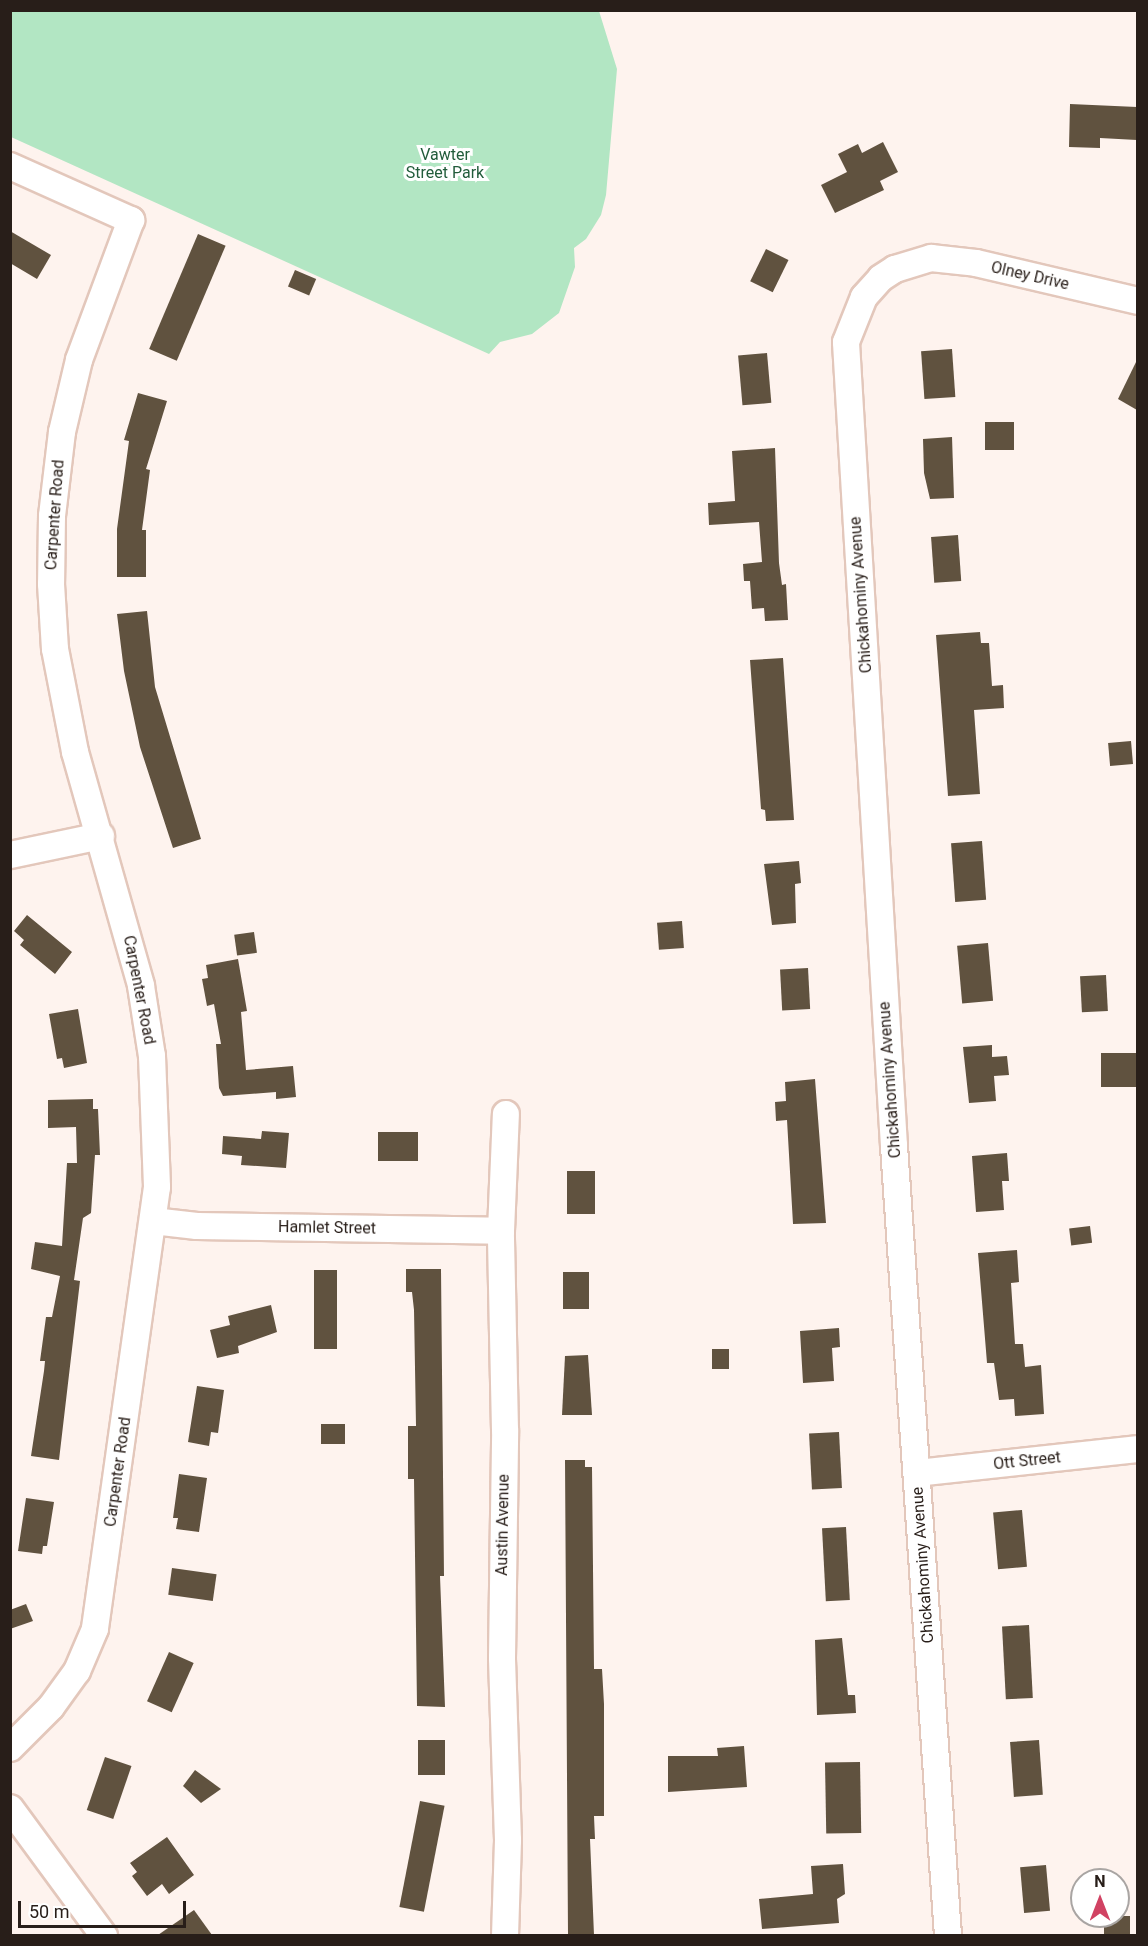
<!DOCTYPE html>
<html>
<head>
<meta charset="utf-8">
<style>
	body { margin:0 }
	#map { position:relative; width:1148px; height:1946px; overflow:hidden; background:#fef3ee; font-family:Roboto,sans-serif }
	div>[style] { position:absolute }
	.green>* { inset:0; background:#b2e6c3 }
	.building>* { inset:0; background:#60523f; transform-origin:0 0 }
	.roads { filter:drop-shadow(2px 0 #e3c7bb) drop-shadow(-2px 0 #e3c7bb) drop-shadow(0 2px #e3c7bb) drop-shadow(0 -2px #e3c7bb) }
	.minor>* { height:26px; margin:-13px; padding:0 13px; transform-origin:13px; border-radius:13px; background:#fff }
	span { translate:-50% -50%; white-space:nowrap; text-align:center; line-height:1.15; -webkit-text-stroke:6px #fff; paint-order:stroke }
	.park-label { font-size:16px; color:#225c3b }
	.street-label { font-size:16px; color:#281e19 }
	.frame { position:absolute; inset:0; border:12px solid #281e19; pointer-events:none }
	.north { position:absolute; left:1070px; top:1868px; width:60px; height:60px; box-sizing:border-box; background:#fff; border:2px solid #a9a5a3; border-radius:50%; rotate:0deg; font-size:16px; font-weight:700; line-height:24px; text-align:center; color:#281e19 }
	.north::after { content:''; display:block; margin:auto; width:21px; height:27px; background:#d14263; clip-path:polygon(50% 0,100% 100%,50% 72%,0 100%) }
	.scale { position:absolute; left:18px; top:1901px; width:168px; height:27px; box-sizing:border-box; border:3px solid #281e19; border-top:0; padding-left:8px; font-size:18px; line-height:21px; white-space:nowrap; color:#281e19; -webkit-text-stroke:4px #fff; paint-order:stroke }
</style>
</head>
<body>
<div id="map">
	<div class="green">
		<i style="clip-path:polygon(11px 10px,599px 11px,617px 69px,606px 195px,601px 215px,586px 239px,574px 248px,575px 267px,559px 313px,532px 334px,500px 342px,489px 354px,11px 137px)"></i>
	</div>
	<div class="building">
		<i style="clip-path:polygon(1070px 104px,1137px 107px,1137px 140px,1100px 138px,1100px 148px,1069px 147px)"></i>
		<i style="clip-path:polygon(883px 142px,898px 172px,880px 181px,884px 190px,835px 213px,821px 185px,847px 172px,838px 154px,858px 144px,862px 153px)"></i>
		<i style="clip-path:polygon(10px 231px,51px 255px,37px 279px,10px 263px)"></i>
		<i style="left:198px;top:234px;width:30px;height:125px;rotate:23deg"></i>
		<i style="left:766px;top:249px;width:25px;height:36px;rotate:26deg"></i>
		<i style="left:295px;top:270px;width:23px;height:18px;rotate:23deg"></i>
		<i style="left:952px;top:349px;width:48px;height:31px;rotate:86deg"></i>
		<i style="left:767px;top:353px;width:50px;height:29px;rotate:85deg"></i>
		<i style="clip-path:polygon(1137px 360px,1137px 410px,1118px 399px)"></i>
		<i style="clip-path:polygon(138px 393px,167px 401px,146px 469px,150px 470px,142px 530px,146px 530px,146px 577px,117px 577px,117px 529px,129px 441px,124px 440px)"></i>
		<i style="left:985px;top:422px;width:29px;height:28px"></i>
		<i style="clip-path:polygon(952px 437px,954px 498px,930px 499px,924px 473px,923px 439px)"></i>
		<i style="clip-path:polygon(775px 448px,779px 563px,782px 585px,786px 584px,788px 620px,765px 621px,764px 608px,752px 609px,750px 581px,744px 581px,743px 564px,762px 562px,759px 522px,709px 525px,708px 503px,735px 501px,732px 451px)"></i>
		<i style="left:958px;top:535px;width:46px;height:27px;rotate:86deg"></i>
		<i style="clip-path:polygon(147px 611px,155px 687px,201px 839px,173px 848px,140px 747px,124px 671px,117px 614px)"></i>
		<i style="clip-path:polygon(980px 632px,981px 643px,989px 643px,992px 686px,1003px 685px,1004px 708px,974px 710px,980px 794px,948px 796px,936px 635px)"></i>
		<i style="clip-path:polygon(783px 658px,794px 820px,766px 821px,765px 810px,761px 809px,750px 660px)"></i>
		<i style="left:1131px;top:741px;width:23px;height:23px;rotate:85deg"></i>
		<i style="left:982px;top:841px;width:59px;height:31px;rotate:86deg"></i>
		<i style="clip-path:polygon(799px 861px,801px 883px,795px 884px,796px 923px,772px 925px,764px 864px)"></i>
		<i style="clip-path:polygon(27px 915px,72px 952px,55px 974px,20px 945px,24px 940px,14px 931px)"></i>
		<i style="left:682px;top:921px;width:27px;height:25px;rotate:86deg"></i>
		<i style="left:254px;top:932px;width:21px;height:20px;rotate:82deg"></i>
		<i style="left:988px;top:943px;width:58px;height:31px;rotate:85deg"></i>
		<i style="clip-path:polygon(238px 959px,247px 1011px,241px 1012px,246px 1070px,293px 1066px,296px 1097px,276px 1099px,276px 1092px,223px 1096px,219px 1088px,216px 1044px,221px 1044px,214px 1004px,207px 1006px,202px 979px,208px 978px,206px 965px)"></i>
		<i style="left:808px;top:968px;width:41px;height:28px;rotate:87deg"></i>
		<i style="left:1106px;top:975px;width:36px;height:26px;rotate:87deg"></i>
		<i style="clip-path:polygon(78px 1009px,87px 1063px,64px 1068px,62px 1058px,57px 1059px,49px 1014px)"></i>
		<i style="clip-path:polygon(992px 1045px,992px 1057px,1007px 1056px,1009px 1075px,994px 1076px,996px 1101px,969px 1103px,963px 1047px)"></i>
		<i style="left:1137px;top:1053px;width:34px;height:36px;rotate:90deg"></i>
		<i style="clip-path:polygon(815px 1079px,826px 1223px,793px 1224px,787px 1120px,776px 1121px,775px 1102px,786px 1101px,785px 1082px)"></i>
		<i style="clip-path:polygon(93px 1099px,93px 1109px,98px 1109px,100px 1155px,95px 1155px,91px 1213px,83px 1218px,74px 1280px,80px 1281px,59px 1460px,31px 1456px,44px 1371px,45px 1361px,40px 1361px,46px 1317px,52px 1317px,60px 1276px,31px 1269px,35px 1242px,62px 1246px,67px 1163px,77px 1163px,76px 1127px,48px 1128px,48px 1100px)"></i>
		<i style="clip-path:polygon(262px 1131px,289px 1133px,286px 1168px,241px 1165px,242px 1156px,222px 1154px,223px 1136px,261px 1139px)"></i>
		<i style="left:378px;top:1132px;width:40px;height:29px"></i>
		<i style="clip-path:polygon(1007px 1153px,1009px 1181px,1002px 1181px,1004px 1210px,976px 1212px,972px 1156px)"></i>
		<i style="left:567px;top:1171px;width:28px;height:43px"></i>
		<i style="left:1090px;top:1226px;width:17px;height:21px;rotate:83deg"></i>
		<i style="clip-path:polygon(1017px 1250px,1019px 1282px,1011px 1283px,1015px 1344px,1023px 1344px,1025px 1367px,1041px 1365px,1044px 1414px,1015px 1416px,1014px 1399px,999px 1400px,994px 1363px,987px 1363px,978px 1253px)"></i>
		<i style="clip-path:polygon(406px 1269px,441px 1269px,444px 1576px,440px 1576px,445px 1707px,417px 1706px,414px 1479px,408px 1479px,408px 1426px,416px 1426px,414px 1310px,412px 1292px,406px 1292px)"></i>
		<i style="left:314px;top:1270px;width:23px;height:79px"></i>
		<i style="left:589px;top:1272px;width:37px;height:26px;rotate:90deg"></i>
		<i style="clip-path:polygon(271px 1305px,277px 1332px,238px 1346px,239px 1353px,217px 1358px,210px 1330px,230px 1325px,228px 1316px)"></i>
		<i style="clip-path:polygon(839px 1328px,840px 1347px,832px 1348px,834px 1381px,803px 1383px,800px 1331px)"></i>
		<i style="left:729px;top:1349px;width:20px;height:17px;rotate:90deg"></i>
		<i style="clip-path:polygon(588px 1355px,592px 1415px,562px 1415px,565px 1356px)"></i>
		<i style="clip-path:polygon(197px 1386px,224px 1390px,218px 1433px,211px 1432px,209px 1446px,188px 1442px)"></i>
		<i style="left:321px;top:1424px;width:24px;height:20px"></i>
		<i style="left:839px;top:1432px;width:56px;height:30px;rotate:87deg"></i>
		<i style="clip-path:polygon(565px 1460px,585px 1460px,585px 1467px,592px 1467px,594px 1669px,602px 1669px,604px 1704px,604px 1816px,594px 1816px,595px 1839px,590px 1839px,594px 1935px,568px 1935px)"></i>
		<i style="clip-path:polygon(179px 1474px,207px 1478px,199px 1532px,176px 1529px,178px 1518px,173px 1518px)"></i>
		<i style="clip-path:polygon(26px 1498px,54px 1502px,47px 1546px,43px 1546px,42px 1554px,18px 1551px)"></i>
		<i style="left:1022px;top:1510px;width:57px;height:29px;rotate:85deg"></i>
		<i style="left:846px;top:1527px;width:73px;height:24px;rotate:87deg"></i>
		<i style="left:172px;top:1568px;width:45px;height:27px;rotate:8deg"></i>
		<i style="clip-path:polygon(26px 1604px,33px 1621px,10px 1629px,10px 1610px)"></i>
		<i style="left:1029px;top:1625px;width:73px;height:27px;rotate:87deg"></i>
		<i style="clip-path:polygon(842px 1638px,848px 1695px,855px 1695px,856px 1713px,817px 1715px,815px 1640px)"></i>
		<i style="left:169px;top:1652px;width:27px;height:54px;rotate:24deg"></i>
		<i style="left:418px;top:1740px;width:27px;height:35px"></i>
		<i style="left:1039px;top:1740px;width:55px;height:29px;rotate:86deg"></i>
		<i style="clip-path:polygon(744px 1746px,747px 1787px,668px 1792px,668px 1756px,718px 1756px,717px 1748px)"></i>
		<i style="left:105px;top:1757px;width:28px;height:56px;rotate:19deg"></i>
		<i style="left:860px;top:1762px;width:71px;height:35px;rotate:89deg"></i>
		<i style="clip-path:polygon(195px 1770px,221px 1789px,201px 1803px,183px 1786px)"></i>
		<i style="left:420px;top:1801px;width:25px;height:108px;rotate:11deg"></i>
		<i style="clip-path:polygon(167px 1837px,194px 1875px,169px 1894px,162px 1884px,147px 1896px,132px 1876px,137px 1872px,130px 1863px)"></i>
		<i style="clip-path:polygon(843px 1864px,845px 1894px,837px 1899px,839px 1923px,762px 1929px,759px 1899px,813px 1894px,811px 1866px)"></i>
		<i style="left:1046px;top:1865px;width:46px;height:26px;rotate:85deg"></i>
		<i style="clip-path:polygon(194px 1910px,212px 1935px,158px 1935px)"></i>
		<i style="left:1104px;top:1916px;width:26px;height:19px"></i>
	</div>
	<div class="roads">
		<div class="minor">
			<i style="left:10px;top:166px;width:133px;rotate:24.1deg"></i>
			<i style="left:131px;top:220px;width:149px;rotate:110.4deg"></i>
			<i style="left:79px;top:360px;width:74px;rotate:103.3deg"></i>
			<i style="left:62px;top:432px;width:85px;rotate:96.8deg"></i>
			<i style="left:52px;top:516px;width:68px;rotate:90.8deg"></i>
			<i style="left:51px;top:584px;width:65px;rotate:86.5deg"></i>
			<i style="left:55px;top:649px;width:105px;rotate:79deg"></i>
			<i style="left:75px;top:752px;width:243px;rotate:74.2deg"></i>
			<i style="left:141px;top:986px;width:71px;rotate:81.1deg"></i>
			<i style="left:152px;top:1056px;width:131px;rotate:87.8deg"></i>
			<i style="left:157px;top:1187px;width:446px;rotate:98deg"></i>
			<i style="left:95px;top:1629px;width:46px;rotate:113.2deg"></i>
			<i style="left:77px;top:1671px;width:44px;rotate:125.8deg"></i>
			<i style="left:51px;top:1707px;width:58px;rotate:135deg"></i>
			<i style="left:10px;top:855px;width:93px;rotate:-11.8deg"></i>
			<i style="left:153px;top:1221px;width:44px;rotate:6.5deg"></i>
			<i style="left:197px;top:1226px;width:304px;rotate:0.9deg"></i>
			<i style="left:917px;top:1473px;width:222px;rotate:-6.2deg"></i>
			<i style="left:10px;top:1808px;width:159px;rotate:53.7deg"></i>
			<i style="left:505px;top:1936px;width:96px;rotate:-88.2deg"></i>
			<i style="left:508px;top:1840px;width:182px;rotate:-91.9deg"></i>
			<i style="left:502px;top:1658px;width:228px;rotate:-89.2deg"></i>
			<i style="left:505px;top:1430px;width:199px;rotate:-91.2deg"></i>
			<i style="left:501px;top:1231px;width:117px;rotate:-87.6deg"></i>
			<i style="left:948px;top:1936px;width:792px;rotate:-93.91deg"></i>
			<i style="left:894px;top:1146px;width:805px;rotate:-93.42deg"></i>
			<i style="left:846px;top:342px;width:48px;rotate:-68.2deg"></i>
			<i style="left:864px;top:297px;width:25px;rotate:-48deg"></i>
			<i style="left:881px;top:278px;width:17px;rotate:-33deg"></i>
			<i style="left:895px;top:269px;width:38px;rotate:-17deg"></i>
			<i style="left:931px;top:258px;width:45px;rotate:6.3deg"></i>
			<i style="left:976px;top:263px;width:166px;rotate:13.2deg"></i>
		</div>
	</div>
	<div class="park-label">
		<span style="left:445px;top:164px">Vawter<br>Street Park</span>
	</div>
	<div class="street-label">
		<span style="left:1030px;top:276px;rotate:13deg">Olney Drive</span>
		<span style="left:55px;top:515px;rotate:-86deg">Carpenter Road</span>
		<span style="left:861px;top:595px;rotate:-94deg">Chickahominy Avenue</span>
		<span style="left:139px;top:990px;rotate:79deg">Carpenter Road</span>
		<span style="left:890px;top:1080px;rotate:-94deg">Chickahominy Avenue</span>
		<span style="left:327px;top:1228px;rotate:1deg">Hamlet Street</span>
		<span style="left:1027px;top:1461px;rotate:-6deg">Ott Street</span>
		<span style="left:118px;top:1472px;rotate:-82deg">Carpenter Road</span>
		<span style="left:503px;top:1525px;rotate:-89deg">Austin Avenue</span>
		<span style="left:923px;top:1565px;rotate:-94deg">Chickahominy Avenue</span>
	</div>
	<div class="frame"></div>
	<div class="north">N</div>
	<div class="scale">50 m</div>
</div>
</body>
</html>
